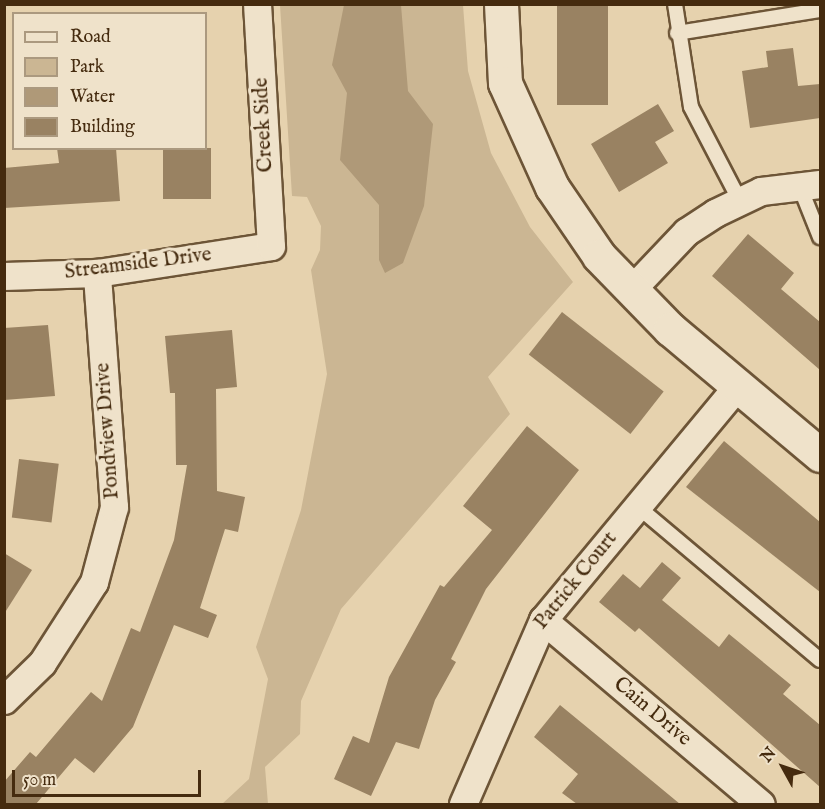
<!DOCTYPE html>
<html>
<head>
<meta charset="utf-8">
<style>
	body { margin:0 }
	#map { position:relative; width:825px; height:809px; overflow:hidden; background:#e6d2ae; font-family:"IM FELL English",serif }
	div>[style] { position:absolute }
	.green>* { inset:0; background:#cbb693 }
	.water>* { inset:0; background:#af9978 }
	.building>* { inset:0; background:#998262; transform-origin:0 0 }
	.roads { filter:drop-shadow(2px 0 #6d5537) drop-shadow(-2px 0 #6d5537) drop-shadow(0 2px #6d5537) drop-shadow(0 -2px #6d5537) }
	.lane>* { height:14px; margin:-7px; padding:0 7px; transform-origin:7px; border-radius:7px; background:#efe2ca }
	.street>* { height:27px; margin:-13.5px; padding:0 13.5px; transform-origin:13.5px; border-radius:13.5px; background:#efe2ca }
	.secondary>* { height:33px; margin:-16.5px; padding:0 16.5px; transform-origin:16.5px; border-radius:16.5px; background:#efe2ca }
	span { translate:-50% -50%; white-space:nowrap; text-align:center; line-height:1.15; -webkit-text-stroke:6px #efe2ca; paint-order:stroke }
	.street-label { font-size:21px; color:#452b0f }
	.frame { position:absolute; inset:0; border:6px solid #452b0f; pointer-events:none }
	.legend { position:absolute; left:12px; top:12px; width:195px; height:138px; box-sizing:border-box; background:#efe2ca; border:2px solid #ab997f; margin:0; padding:8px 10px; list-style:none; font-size:18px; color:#452b0f }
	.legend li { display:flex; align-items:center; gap:12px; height:30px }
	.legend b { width:30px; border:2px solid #ab997f }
	.north { position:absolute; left:753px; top:737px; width:60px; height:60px; -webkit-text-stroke:4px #efe2ca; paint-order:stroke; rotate:310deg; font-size:16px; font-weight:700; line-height:24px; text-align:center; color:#452b0f }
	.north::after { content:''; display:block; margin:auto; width:21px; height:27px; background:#452b0f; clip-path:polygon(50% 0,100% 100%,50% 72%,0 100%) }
	.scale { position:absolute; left:12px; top:770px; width:189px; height:27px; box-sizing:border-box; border:3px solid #452b0f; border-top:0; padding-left:8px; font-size:18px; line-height:21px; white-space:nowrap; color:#452b0f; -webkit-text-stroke:4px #efe2ca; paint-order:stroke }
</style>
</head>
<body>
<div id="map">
	<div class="green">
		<i style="clip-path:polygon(280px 5px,463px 5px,468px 71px,491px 153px,530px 227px,573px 282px,488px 377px,510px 414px,341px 609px,301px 701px,300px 734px,265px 767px,268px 804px,222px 804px,249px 779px,268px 679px,256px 647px,301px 510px,327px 374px,311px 270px,320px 250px,321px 226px,307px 197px,292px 196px)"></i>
	</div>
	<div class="water">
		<i style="clip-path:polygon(344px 5px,401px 5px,408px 91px,433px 124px,424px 206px,403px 263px,385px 273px,379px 260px,379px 205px,340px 160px,347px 93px,332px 65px)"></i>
	</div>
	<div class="building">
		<i style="left:557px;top:4px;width:51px;height:101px"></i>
		<i style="clip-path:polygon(793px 48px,798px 86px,820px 84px,820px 118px,750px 128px,742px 71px,768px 67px,766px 51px)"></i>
		<i style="clip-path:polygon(658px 104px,674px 131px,655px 142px,668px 163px,619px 192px,591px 144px)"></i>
		<i style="clip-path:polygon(57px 148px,116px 148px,120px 201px,4px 208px,4px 168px,59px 163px)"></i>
		<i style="left:163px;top:148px;width:48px;height:51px"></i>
		<i style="clip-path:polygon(748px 234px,794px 273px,781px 289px,820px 322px,820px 370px,712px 276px)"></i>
		<i style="left:562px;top:312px;width:129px;height:54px;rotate:38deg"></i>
		<i style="clip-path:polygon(48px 325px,55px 396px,4px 400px,4px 328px)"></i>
		<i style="clip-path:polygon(232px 330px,237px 387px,216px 389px,217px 491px,245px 497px,238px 532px,225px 529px,200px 608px,217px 615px,208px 638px,174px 625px,133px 727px,94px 773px,75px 758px,36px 804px,4px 804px,4px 782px,30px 752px,36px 757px,91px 692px,102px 701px,131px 628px,140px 632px,174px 540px,187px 465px,176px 465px,175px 393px,170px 393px,165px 336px)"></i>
		<i style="clip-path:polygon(527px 426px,579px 470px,486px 589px,451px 659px,456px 662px,435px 700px,419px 749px,396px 742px,371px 796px,334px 779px,353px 736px,369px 743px,389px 677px,440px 585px,444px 587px,492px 530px,463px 506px)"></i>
		<i style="clip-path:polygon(724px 441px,820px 522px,820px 592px,686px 487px)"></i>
		<i style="left:19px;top:459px;width:40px;height:59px;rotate:7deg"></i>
		<i style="clip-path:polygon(4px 553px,32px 570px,4px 614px)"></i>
		<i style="clip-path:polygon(662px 562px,681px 578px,662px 600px,719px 647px,729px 634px,791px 685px,783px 694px,820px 725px,820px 787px,639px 628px,635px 632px,599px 602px,623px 574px,640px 588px)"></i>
		<i style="clip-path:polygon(560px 705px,605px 742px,680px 804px,577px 804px,562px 793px,578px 774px,534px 737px)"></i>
	</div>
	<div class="roads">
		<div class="lane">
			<i style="left:675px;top:4px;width:104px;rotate:81.2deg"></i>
			<i style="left:691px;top:107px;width:106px;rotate:62.5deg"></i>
			<i style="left:677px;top:33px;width:145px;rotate:-9.1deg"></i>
			<i style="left:800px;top:187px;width:54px;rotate:68.2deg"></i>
			<i style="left:637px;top:506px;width:239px;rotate:40.1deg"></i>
		</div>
		<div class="street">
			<i style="left:4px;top:276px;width:93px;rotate:-1.8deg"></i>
			<i style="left:97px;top:273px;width:176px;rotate:-8.8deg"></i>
			<i style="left:271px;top:246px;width:242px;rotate:-93.3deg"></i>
			<i style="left:631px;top:290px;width:80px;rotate:-46.5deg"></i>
			<i style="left:686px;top:232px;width:35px;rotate:-33deg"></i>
			<i style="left:715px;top:213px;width:51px;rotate:-25.6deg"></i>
			<i style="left:761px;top:191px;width:59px;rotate:-6.8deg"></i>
			<i style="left:543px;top:620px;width:285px;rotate:40.2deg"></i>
			<i style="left:4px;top:700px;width:53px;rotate:-44.2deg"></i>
			<i style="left:42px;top:663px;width:96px;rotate:-57.3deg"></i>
			<i style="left:94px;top:582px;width:78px;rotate:-75.1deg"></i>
			<i style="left:114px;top:507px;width:235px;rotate:-94.2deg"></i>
			<i style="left:463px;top:804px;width:201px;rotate:-66.5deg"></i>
			<i style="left:543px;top:620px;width:304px;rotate:-50.3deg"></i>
		</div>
		<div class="secondary">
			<i style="left:501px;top:4px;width:79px;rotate:87.1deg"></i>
			<i style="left:505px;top:83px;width:114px;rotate:65.7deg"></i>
			<i style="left:552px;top:187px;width:83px;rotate:55.7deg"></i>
			<i style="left:599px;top:256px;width:102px;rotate:45.8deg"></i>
			<i style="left:670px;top:329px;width:196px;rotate:40deg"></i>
		</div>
	</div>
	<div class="street-label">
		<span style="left:264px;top:125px;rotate:-93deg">Creek Side</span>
		<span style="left:138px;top:264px;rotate:-7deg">Streamside Drive</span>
		<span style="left:108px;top:431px;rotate:-94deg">Pondview Drive</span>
		<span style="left:576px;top:581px;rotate:-51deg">Patrick Court</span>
		<span style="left:652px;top:712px;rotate:40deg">Cain Drive</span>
	</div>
	<div class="frame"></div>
	<ul class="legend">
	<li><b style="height:8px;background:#efe2ca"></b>Road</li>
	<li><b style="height:16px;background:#cbb693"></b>Park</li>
	<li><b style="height:16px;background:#af9978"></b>Water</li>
	<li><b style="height:16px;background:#998262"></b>Building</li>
	</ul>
	<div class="north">N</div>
	<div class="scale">50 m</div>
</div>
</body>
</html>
